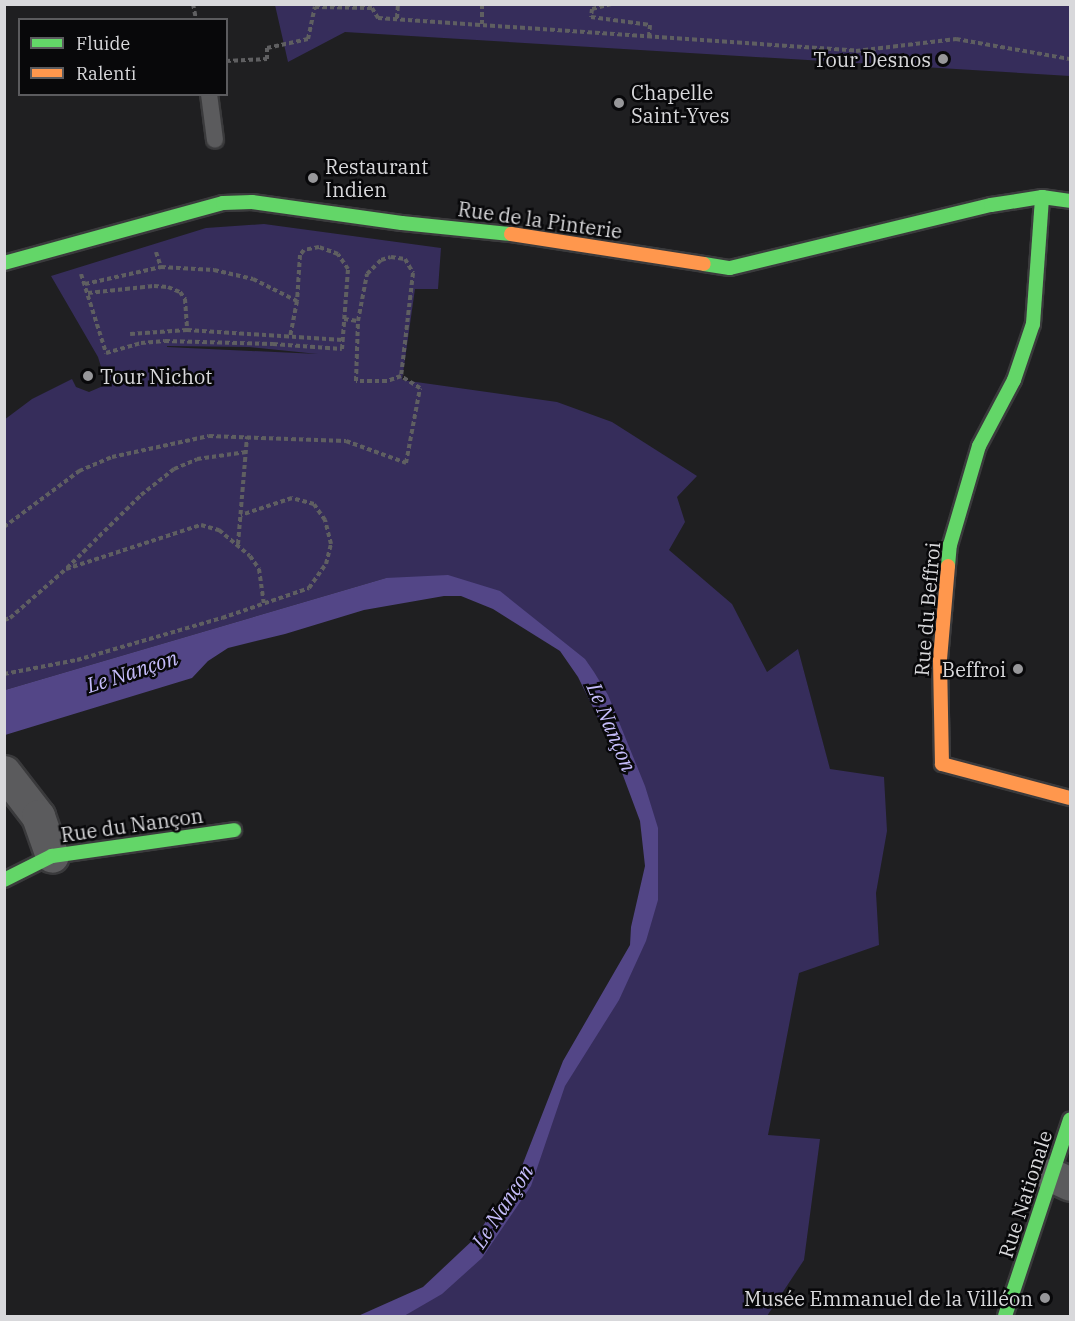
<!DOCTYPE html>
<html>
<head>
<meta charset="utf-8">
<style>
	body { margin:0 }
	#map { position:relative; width:1075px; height:1321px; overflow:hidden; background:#1f1f21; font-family:"IBM Plex Serif",serif }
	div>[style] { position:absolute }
	.green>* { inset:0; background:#362d5b }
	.water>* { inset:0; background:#534687 }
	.path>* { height:4px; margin-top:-2px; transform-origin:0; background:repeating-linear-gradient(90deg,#5f5f61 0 4.5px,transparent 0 7.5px) }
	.roads { filter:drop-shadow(2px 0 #3a3a3c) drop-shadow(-2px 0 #3a3a3c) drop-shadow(0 2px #3a3a3c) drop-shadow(0 -2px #3a3a3c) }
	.lane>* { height:16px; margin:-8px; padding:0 8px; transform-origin:8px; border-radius:8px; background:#5b5b5d }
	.street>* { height:33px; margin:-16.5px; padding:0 16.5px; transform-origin:16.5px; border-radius:16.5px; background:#5b5b5d }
	.fast>* { height:14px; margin:-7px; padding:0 7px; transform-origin:7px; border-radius:7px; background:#63d668 }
	.slow>* { height:14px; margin:-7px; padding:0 7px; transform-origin:7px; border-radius:7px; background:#ff974d }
	.dots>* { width:16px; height:16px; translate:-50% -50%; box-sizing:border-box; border:3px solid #08080a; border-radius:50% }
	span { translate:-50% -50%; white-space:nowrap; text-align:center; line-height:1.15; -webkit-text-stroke:5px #08080a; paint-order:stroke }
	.poi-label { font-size:20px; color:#d8d8db }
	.right { translate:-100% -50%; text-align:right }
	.left { translate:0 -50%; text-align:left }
	.street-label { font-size:20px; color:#d8d8db }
	.water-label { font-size:21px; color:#c5bcfa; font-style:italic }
	.frame { position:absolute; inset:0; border:6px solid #d8d8db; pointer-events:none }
	.legend { position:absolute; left:18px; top:18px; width:210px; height:78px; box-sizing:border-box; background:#08080a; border:2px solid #5b5b5e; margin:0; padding:8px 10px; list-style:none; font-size:18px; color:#d8d8db }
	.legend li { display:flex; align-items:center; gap:12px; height:30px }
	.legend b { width:30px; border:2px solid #5b5b5e }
</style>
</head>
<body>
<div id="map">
	<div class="green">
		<i style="clip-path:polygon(275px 5px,1070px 5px,1070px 76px,345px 32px,288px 62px)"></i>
		<i style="clip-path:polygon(evenodd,264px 224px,441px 248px,438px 289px,415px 289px,402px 380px,557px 402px,612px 422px,697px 476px,677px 497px,685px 522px,669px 550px,732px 604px,767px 672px,798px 649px,830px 769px,884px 777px,887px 831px,876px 893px,879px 945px,799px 973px,768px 1135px,820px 1139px,804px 1260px,767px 1316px,392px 1316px,428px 1293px,484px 1242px,647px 918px,652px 887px,643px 798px,587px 668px,487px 590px,386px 578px,5px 690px,4px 420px,32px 399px,72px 379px,76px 387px,89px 392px,103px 386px,105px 380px,98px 357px,51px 276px,206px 228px,264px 224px,167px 346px,249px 347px,318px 354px,167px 347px,167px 346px)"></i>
	</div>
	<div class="water">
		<i style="clip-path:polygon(448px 575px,500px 591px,585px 659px,594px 672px,608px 695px,645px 786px,658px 828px,658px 900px,646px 941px,619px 1000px,565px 1086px,531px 1186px,482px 1258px,442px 1294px,404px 1316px,358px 1316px,423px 1287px,474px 1239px,520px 1171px,563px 1061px,630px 945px,631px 927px,645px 866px,640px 821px,612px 746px,578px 677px,560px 651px,493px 609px,461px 596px,444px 596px,364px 610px,285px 634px,228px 648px,208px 661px,192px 678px,5px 735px,5px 690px,386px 578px)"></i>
	</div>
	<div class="path">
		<i style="left:193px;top:4px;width:16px;rotate:79deg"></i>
		<i style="left:611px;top:4px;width:20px;rotate:165deg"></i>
		<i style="left:592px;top:9px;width:8px;rotate:97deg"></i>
		<i style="left:591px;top:17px;width:60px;rotate:7.7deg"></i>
		<i style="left:650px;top:25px;width:11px;rotate:95deg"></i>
		<i style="left:397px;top:18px;width:14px;rotate:-86deg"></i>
		<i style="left:482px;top:24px;width:20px;rotate:-90deg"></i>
		<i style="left:226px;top:61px;width:41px;rotate:-2.8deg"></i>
		<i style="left:267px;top:59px;width:11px;rotate:-90deg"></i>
		<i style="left:267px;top:48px;width:42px;rotate:-12.4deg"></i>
		<i style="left:308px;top:39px;width:33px;rotate:-78deg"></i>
		<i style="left:315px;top:7px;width:57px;rotate:1deg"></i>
		<i style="left:372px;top:8px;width:12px;rotate:59deg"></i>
		<i style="left:378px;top:18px;width:479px;rotate:3.9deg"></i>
		<i style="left:856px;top:51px;width:101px;rotate:-6.8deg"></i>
		<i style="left:956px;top:39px;width:116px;rotate:10deg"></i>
		<i style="left:156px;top:252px;width:16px;rotate:72deg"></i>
		<i style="left:391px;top:257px;width:14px;rotate:8deg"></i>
		<i style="left:405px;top:259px;width:16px;rotate:60deg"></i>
		<i style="left:413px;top:273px;width:104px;rotate:96.6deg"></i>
		<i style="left:401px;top:376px;width:15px;rotate:160deg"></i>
		<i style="left:387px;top:381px;width:31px;rotate:180deg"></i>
		<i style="left:356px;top:381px;width:60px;rotate:-88.1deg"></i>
		<i style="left:358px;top:321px;width:48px;rotate:-79.2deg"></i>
		<i style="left:367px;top:274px;width:20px;rotate:-45deg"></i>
		<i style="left:381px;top:260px;width:10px;rotate:-17deg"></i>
		<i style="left:81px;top:274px;width:83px;rotate:72.4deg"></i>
		<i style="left:106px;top:353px;width:36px;rotate:-16deg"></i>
		<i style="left:141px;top:343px;width:24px;rotate:-5deg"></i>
		<i style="left:165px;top:341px;width:108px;rotate:1.6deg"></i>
		<i style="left:273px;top:344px;width:69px;rotate:4.1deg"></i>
		<i style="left:342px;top:349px;width:80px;rotate:-85.7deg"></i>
		<i style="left:348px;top:269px;width:18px;rotate:-124deg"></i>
		<i style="left:338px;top:254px;width:20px;rotate:-160deg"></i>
		<i style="left:319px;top:247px;width:15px;rotate:169deg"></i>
		<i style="left:304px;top:250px;width:6px;rotate:129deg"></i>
		<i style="left:300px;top:255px;width:46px;rotate:93.7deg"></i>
		<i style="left:85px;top:284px;width:78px;rotate:-12.6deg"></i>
		<i style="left:161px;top:267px;width:53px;rotate:3.2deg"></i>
		<i style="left:214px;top:270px;width:40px;rotate:13deg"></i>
		<i style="left:253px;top:279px;width:49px;rotate:26.6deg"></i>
		<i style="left:297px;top:301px;width:37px;rotate:101deg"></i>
		<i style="left:88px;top:293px;width:66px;rotate:-6.1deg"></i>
		<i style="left:154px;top:286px;width:14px;rotate:4deg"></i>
		<i style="left:168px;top:287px;width:13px;rotate:23deg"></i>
		<i style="left:180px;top:292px;width:9px;rotate:54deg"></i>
		<i style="left:185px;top:299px;width:31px;rotate:86deg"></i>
		<i style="left:187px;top:330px;width:57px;rotate:176deg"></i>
		<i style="left:344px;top:319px;width:14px;rotate:8deg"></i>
		<i style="left:187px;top:330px;width:156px;rotate:3.7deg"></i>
		<i style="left:4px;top:527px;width:94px;rotate:-36.7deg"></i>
		<i style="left:79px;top:471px;width:36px;rotate:-23deg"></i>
		<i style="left:112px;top:457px;width:99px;rotate:-12.2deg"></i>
		<i style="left:209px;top:436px;width:137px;rotate:2.1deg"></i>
		<i style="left:346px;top:441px;width:64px;rotate:20.1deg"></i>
		<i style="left:406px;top:463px;width:76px;rotate:-79.4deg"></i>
		<i style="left:420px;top:388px;width:22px;rotate:-148deg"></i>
		<i style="left:238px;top:544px;width:108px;rotate:-85.2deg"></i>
		<i style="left:67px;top:568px;width:104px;rotate:-44.6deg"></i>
		<i style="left:141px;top:495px;width:42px;rotate:-38.2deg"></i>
		<i style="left:174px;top:469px;width:25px;rotate:-23deg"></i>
		<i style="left:197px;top:459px;width:50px;rotate:-8deg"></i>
		<i style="left:4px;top:620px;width:6px;rotate:-18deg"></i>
		<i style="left:10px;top:618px;width:74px;rotate:-41.2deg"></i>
		<i style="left:66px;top:569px;width:142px;rotate:-18.1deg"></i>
		<i style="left:201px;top:525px;width:19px;rotate:16deg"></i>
		<i style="left:219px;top:530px;width:40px;rotate:40deg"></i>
		<i style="left:250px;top:556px;width:16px;rotate:55deg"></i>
		<i style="left:259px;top:569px;width:35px;rotate:82deg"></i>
		<i style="left:4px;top:674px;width:74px;rotate:-10.9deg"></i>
		<i style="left:77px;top:660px;width:151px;rotate:-16.2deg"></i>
		<i style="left:222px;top:618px;width:92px;rotate:-19deg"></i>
		<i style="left:309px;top:588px;width:29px;rotate:-55deg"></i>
		<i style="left:326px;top:564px;width:21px;rotate:-76deg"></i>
		<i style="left:331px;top:544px;width:25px;rotate:-104deg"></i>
		<i style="left:325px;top:520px;width:19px;rotate:-125deg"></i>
		<i style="left:314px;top:504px;width:23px;rotate:-165deg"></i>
		<i style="left:292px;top:498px;width:54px;rotate:161.6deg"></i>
	</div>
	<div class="roads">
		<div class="lane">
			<i style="left:209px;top:94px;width:46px;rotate:82.6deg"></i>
		</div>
		<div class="street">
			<i style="left:4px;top:772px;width:56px;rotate:52.3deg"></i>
			<i style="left:38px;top:816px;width:42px;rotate:70.7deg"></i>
			<i style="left:1051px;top:1175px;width:21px;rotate:25deg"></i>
		</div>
		<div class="fast">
			<i style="left:4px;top:263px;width:227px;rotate:-15.3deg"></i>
			<i style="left:223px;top:203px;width:29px;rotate:-2deg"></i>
			<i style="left:252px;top:202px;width:151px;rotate:8deg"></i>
			<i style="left:402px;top:223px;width:110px;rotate:5.8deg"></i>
			<i style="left:704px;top:264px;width:26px;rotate:9deg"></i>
			<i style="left:730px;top:268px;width:268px;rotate:-13.6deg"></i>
			<i style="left:991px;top:205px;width:52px;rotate:-8.9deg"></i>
			<i style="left:1042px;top:197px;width:28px;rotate:8deg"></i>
			<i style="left:948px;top:566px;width:21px;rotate:-85deg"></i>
			<i style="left:950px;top:545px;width:103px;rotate:-73.7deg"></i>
			<i style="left:979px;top:446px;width:75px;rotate:-62.1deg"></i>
			<i style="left:1014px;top:380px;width:59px;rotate:-71.3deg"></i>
			<i style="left:1033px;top:324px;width:127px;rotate:-85.9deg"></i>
			<i style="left:4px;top:880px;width:54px;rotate:-26.6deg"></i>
			<i style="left:52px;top:856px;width:184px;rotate:-8.1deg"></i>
			<i style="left:1005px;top:1316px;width:207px;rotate:-71.7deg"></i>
		</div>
		<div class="slow">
			<i style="left:511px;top:234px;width:195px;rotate:8.8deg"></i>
			<i style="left:948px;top:566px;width:94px;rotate:94.9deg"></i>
			<i style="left:940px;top:660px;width:104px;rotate:88.9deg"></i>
			<i style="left:942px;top:764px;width:132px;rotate:14.9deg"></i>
		</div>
	</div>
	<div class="dots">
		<i style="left:943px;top:59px;background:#97979a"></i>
		<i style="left:619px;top:103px;background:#97979a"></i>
		<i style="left:313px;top:178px;background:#97979a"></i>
		<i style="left:88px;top:376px;background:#97979a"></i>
		<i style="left:1018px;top:669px;background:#97979a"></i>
		<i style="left:1045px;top:1298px;background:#97979a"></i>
	</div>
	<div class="poi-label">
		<span class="right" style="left:931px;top:59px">Tour Desnos</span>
		<span class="left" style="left:631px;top:104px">Chapelle<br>Saint-Yves</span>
		<span class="left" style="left:325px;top:178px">Restaurant<br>Indien</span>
		<span class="left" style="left:100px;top:376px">Tour Nichot</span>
		<span class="right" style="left:1006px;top:669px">Beffroi</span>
		<span class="right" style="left:1033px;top:1298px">Musée Emmanuel de la Villéon</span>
	</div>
	<div class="street-label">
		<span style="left:540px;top:220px;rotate:8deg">Rue de la Pinterie</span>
		<span style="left:927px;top:609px;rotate:-85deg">Rue du Beffroi</span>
		<span style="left:132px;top:825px;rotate:-8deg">Rue du Nançon</span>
		<span style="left:1025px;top:1194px;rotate:-72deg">Rue Nationale</span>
	</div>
	<div class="water-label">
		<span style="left:132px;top:671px;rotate:-18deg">Le Nançon</span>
		<span style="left:612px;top:727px;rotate:67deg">Le Nançon</span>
		<span style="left:502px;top:1206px;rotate:-57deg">Le Nançon</span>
	</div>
	<div class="frame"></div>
	<ul class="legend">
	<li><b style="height:8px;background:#63d668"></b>Fluide</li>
	<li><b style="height:8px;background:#ff974d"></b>Ralenti</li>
	</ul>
</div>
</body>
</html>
